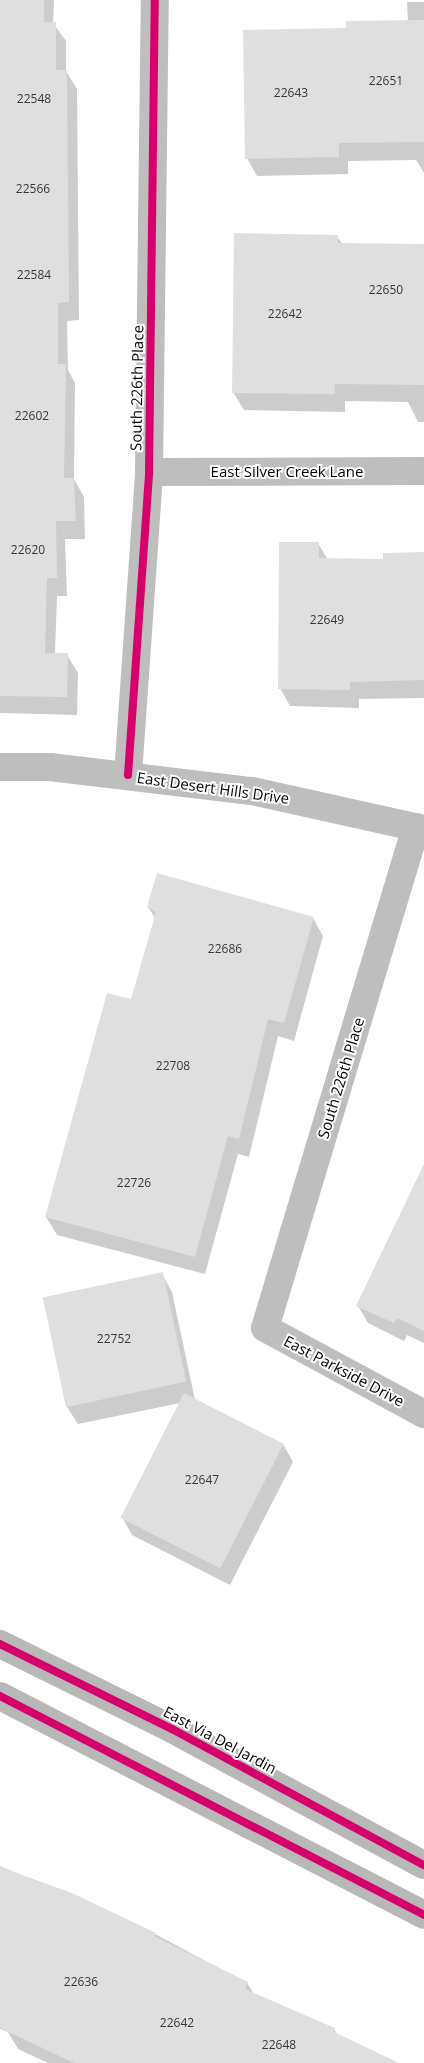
<!DOCTYPE html>
<html>
<head>
<meta charset="utf-8">
<style>
	body { margin:0 }
	#map { position:relative; width:424px; height:2063px; overflow:hidden; background:#fff; font-family:"Open Sans",sans-serif }
	div>[style] { position:absolute }
	.shadow>* { inset:0; background:#0003 }
	.building>* { inset:0; background:#dfdfdf; transform-origin:0 0 }
	.street>* { height:28px; margin:-14px; padding:0 14px; transform-origin:14px; border-radius:14px; background:#bebebe }
	.secondary>* { height:28px; margin:-14px; padding:0 14px; transform-origin:14px; border-radius:14px; background:#b8b8b8 }
	.cycleway>* { height:8px; margin:-4px; padding:0 4px; transform-origin:4px; border-radius:4px; background:#d6006c }
	span { translate:-50% -50%; white-space:nowrap; text-align:center; line-height:1.15; -webkit-text-stroke:4px #fff; paint-order:stroke }
	.number-label { font-size:12px; color:#383838 }
	.number-label span { -webkit-text-stroke-width:0 }
	.street-label { font-size:15px; color:#000 }
</style>
</head>
<body>
<div id="map">
	<div class="shadow">
		<i style="clip-path:polygon(0 0,54px 0,53px 23px,66px 41px,66px 71px,77px 89px,79px 320px,67px 321px,68px 370px,75px 383px,74px 479px,84px 497px,85px 539px,65px 539px,67px 596px,57px 596px,55px 654px,67px 655px,78px 673px,77px 715px,0 713px)"></i>
		<i style="clip-path:polygon(407px 2px,424px 2px,424px 173px,416px 160px,348px 161px,348px 174px,257px 176px,247px 158px,348px 29px,408px 21px)"></i>
		<i style="clip-path:polygon(337px 236px,342px 244px,424px 245px,424px 422px,418px 422px,408px 402px,345px 401px,345px 412px,244px 410px,233px 392px)"></i>
		<i style="clip-path:polygon(318px 543px,328px 560px,384px 560px,424px 554px,424px 698px,359px 699px,359px 708px,290px 706px,280px 688px)"></i>
		<i style="clip-path:polygon(148px 907px,313px 918px,323px 936px,294px 1041px,278px 1036px,249px 1157px,238px 1154px,205px 1274px,57px 1235px,46px 1217px,132px 1000px,155px 918px)"></i>
		<i style="clip-path:polygon(424px 1167px,424px 1343px,407px 1335px,404px 1341px,368px 1323px,358px 1306px)"></i>
		<i style="clip-path:polygon(162px 1274px,172px 1292px,195px 1400px,283px 1444px,293px 1462px,230px 1585px,132px 1535px,122px 1517px,180px 1403px,78px 1424px,67px 1407px)"></i>
		<i style="clip-path:polygon(0 1866px,155px 1934px,247px 1983px,254px 1994px,334px 2029px,338px 2035px,396px 2063px,48px 2063px,18px 2049px,8px 2032px,0 2029px)"></i>
	</div>
	<div class="building">
		<i style="clip-path:polygon(0 0,44px 0,44px 22px,56px 22px,56px 70px,67px 70px,69px 302px,58px 303px,58px 364px,66px 364px,64px 478px,74px 478px,76px 521px,56px 521px,57px 578px,47px 578px,45px 653px,68px 653px,67px 697px,0 696px)"></i>
		<i style="clip-path:polygon(424px 20px,424px 142px,339px 143px,339px 157px,245px 159px,243px 30px,346px 28px,346px 21px)"></i>
		<i style="clip-path:polygon(234px 233px,338px 235px,338px 243px,424px 244px,424px 385px,335px 384px,335px 394px,232px 393px)"></i>
		<i style="clip-path:polygon(279px 542px,319px 542px,319px 558px,383px 559px,383px 553px,424px 552px,424px 680px,350px 682px,350px 690px,278px 689px)"></i>
		<i style="clip-path:polygon(157px 873px,314px 917px,284px 1023px,268px 1019px,239px 1139px,228px 1136px,195px 1257px,45px 1217px,107px 993px,131px 999px,156px 912px,147px 907px)"></i>
		<i style="clip-path:polygon(424px 1164px,424px 1331px,397px 1318px,394px 1323px,356px 1306px)"></i>
		<i style="left:163px;top:1272px;width:112px;height:123px;rotate:78deg"></i>
		<i style="left:184px;top:1393px;width:112px;height:140px;rotate:27deg"></i>
		<i style="clip-path:polygon(0 1867px,72px 1893px,156px 1933px,154px 1936px,248px 1982px,245px 1989px,335px 2028px,334px 2032px,399px 2063px,74px 2063px,0 2028px)"></i>
	</div>
	<div class="street">
		<i style="left:149px;top:472px;width:275px;rotate:-0.2deg"></i>
		<i style="left:0;top:767px;width:50px"></i>
		<i style="left:50px;top:767px;width:203px;rotate:6.8deg"></i>
		<i style="left:252px;top:791px;width:176px;rotate:12.5deg"></i>
		<i style="left:128px;top:775px;width:304px;rotate:-86deg"></i>
		<i style="left:149px;top:472px;width:472px;rotate:-89.3deg"></i>
		<i style="left:416px;top:827px;width:523px;rotate:106.77deg"></i>
		<i style="left:265px;top:1328px;width:181px;rotate:28.4deg"></i>
	</div>
	<div class="secondary">
		<i style="left:0;top:1644px;width:192px;rotate:26.3deg"></i>
		<i style="left:172px;top:1729px;width:286px;rotate:28.4deg"></i>
		<i style="left:0;top:1696px;width:477px;rotate:27.3deg"></i>
	</div>
	<div class="cycleway">
		<i style="left:128px;top:775px;width:304px;rotate:-86deg"></i>
		<i style="left:149px;top:472px;width:472px;rotate:-89.3deg"></i>
		<i style="left:0;top:1644px;width:192px;rotate:26.3deg"></i>
		<i style="left:172px;top:1729px;width:286px;rotate:28.4deg"></i>
		<i style="left:0;top:1696px;width:477px;rotate:27.3deg"></i>
	</div>
	<div class="number-label">
		<span style="left:386px;top:81px">22651</span>
		<span style="left:291px;top:93px">22643</span>
		<span style="left:34px;top:99px">22548</span>
		<span style="left:33px;top:189px">22566</span>
		<span style="left:34px;top:275px">22584</span>
		<span style="left:386px;top:290px">22650</span>
		<span style="left:285px;top:314px">22642</span>
		<span style="left:32px;top:416px">22602</span>
		<span style="left:28px;top:550px">22620</span>
		<span style="left:327px;top:620px">22649</span>
		<span style="left:225px;top:949px">22686</span>
		<span style="left:173px;top:1066px">22708</span>
		<span style="left:134px;top:1183px">22726</span>
		<span style="left:114px;top:1339px">22752</span>
		<span style="left:202px;top:1480px">22647</span>
		<span style="left:81px;top:1982px">22636</span>
		<span style="left:177px;top:2023px">22642</span>
		<span style="left:279px;top:2045px">22648</span>
	</div>
	<div class="street-label">
		<span style="left:137px;top:388px;rotate:-89deg">South 226th Place</span>
		<span style="left:287px;top:472px">East Silver Creek Lane</span>
		<span style="left:213px;top:788px;rotate:8deg">East Desert Hills Drive</span>
		<span style="left:341px;top:1078px;rotate:-73deg">South 226th Place</span>
		<span style="left:344px;top:1371px;rotate:28deg">East Parkside Drive</span>
		<span style="left:220px;top:1740px;rotate:28deg">East Via Del Jardin</span>
	</div>
</div>
</body>
</html>
